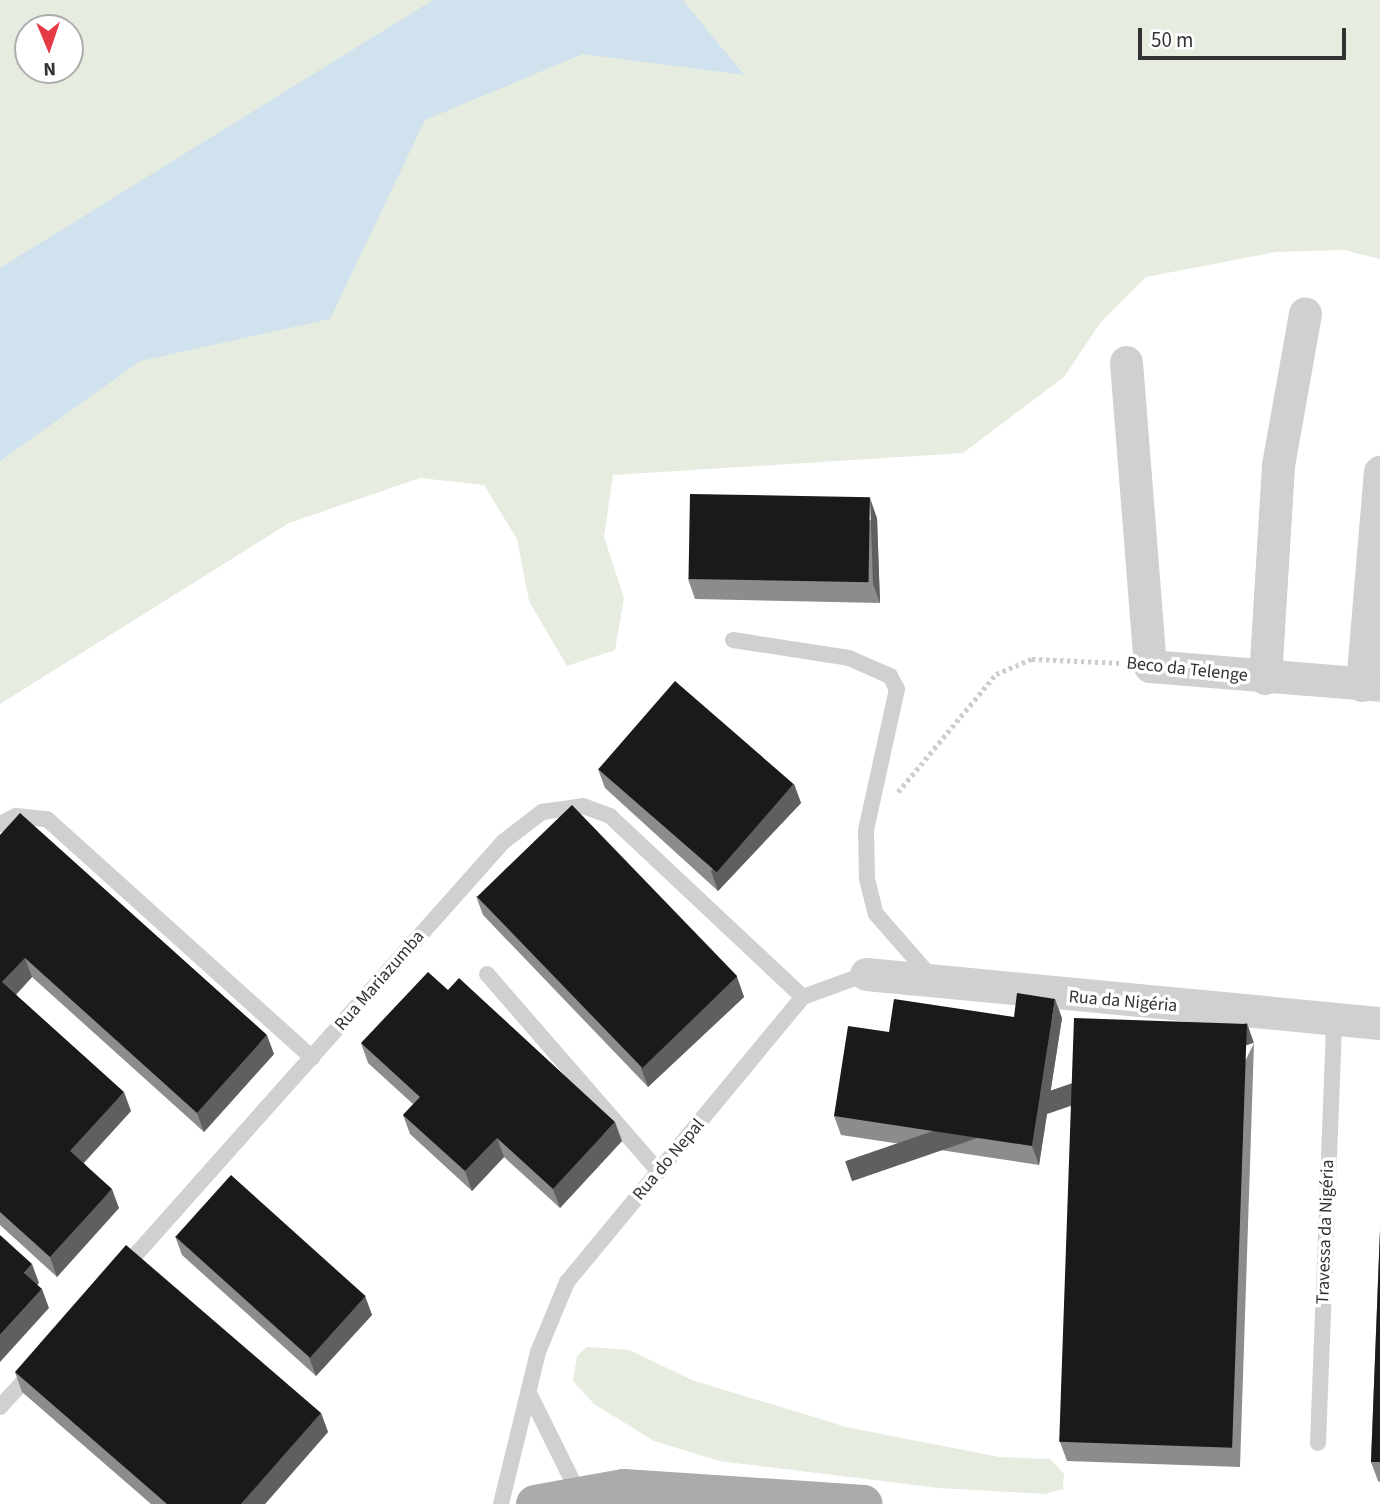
<!DOCTYPE html>
<html>
<head>
<meta charset="utf-8">
<style>
	body { margin:0 }
	#map { position:relative; width:1380px; height:1504px; overflow:hidden; background:#fff; font-family:"Source Sans 3",sans-serif }
	div>[style] { position:absolute }
	.green>* { inset:0; background:#e6ecdf }
	.water>* { inset:0; background:#cfe2ee }
	.path>* { height:4.5px; margin-top:-2.25px; transform-origin:0; background:repeating-linear-gradient(90deg,#cdcdcd 0 3.5px,transparent 0 7px) }
	.lane>* { height:16px; margin:-8px; padding:0 8px; transform-origin:8px; border-radius:8px; background:#d0d0d0 }
	.street>* { height:33px; margin:-16.5px; padding:0 16.5px; transform-origin:16.5px; border-radius:16.5px; background:#d0d0d0 }
	.primary>* { height:38px; margin:-19px; padding:0 19px; transform-origin:19px; border-radius:19px; background:#ababab }
	.wall>* { inset:0; background:#8c8c8c }
	.shaded-wall>* { inset:0; background:#5f5f5f; transform-origin:0 0 }
	.building>* { inset:0; background:#1a1a1a; transform-origin:0 0 }
	span { translate:-50% -50%; white-space:nowrap; text-align:center; line-height:1.15; -webkit-text-stroke:7px #fff; paint-order:stroke }
	.street-label { font-size:18px; color:#333 }
	.north { position:absolute; left:14px; top:14px; width:70px; height:70px; box-sizing:border-box; background:#fff; border:2px solid #adadad; border-radius:50%; rotate:178deg; font-size:19px; font-weight:700; line-height:28px; text-align:center; color:#333 }
	.north::after { content:''; display:block; margin:auto; width:24px; height:32px; background:#e63946; clip-path:polygon(50% 0,100% 100%,50% 72%,0 100%) }
	.scale { position:absolute; left:1138px; top:28px; width:208px; height:32px; box-sizing:border-box; border:4px solid #333; border-top:0; padding-left:9px; font-size:21px; line-height:24px; white-space:nowrap; color:#333; -webkit-text-stroke:5px #fff; paint-order:stroke }
</style>
</head>
<body>
<div id="map">
	<div class="green">
		<i style="clip-path:polygon(evenodd,0 0,1380px 0,1380px 259px,1344px 250px,1276px 252px,1146px 277px,1100px 323px,1064px 377px,963px 453px,613px 475px,604px 537px,624px 598px,615px 650px,567px 666px,529px 601px,517px 539px,484px 485px,420px 478px,289px 523px,0 704px,0 0,28px 28px,70px 28px,70px 70px,28px 70px,28px 28px)"></i>
		<i style="clip-path:polygon(587px 1347px,629px 1350px,692px 1380px,846px 1427px,999px 1457px,1050px 1459px,1064px 1474px,1063px 1489px,1045px 1494px,939px 1488px,719px 1461px,654px 1441px,594px 1404px,573px 1381px,577px 1356px)"></i>
	</div>
	<div class="water">
		<i style="clip-path:polygon(433px 0,683px 0,744px 75px,583px 54px,425px 120px,330px 319px,140px 361px,0 461px,0 268px)"></i>
	</div>
	<div class="path">
		<i style="left:898px;top:792px;width:153px;rotate:-50.3deg"></i>
		<i style="left:996px;top:674px;width:39px;rotate:-23deg"></i>
		<i style="left:1032px;top:659px;width:89px;rotate:2.6deg"></i>
	</div>
	<div class="lane">
		<i style="left:733px;top:640px;width:117px;rotate:8.8deg"></i>
		<i style="left:849px;top:658px;width:45px;rotate:23.7deg"></i>
		<i style="left:890px;top:676px;width:15px;rotate:62deg"></i>
		<i style="left:897px;top:689px;width:144px;rotate:102.4deg"></i>
		<i style="left:866px;top:830px;width:49px;rotate:88.8deg"></i>
		<i style="left:867px;top:879px;width:36px;rotate:76deg"></i>
		<i style="left:876px;top:914px;width:84px;rotate:48.9deg"></i>
		<i style="left:0;top:824px;width:18px;rotate:-27deg"></i>
		<i style="left:16px;top:816px;width:31px;rotate:6deg"></i>
		<i style="left:47px;top:819px;width:357px;rotate:42deg"></i>
		<i style="left:487px;top:974px;width:262px;rotate:49deg"></i>
		<i style="left:123px;top:1269px;width:572px;rotate:-48.33deg"></i>
		<i style="left:503px;top:842px;width:49px;rotate:-37.6deg"></i>
		<i style="left:542px;top:812px;width:41px;rotate:-8.3deg"></i>
		<i style="left:583px;top:806px;width:29px;rotate:20deg"></i>
		<i style="left:610px;top:816px;width:265px;rotate:43.2deg"></i>
		<i style="left:530px;top:1395px;width:110px;rotate:63.7deg"></i>
		<i style="left:0;top:1407px;width:50px;rotate:-47.4deg"></i>
		<i style="left:1318px;top:1443px;width:423px;rotate:-87.8deg"></i>
		<i style="left:501px;top:1504px;width:156px;rotate:-76.3deg"></i>
		<i style="left:538px;top:1352px;width:76px;rotate:-67.5deg"></i>
		<i style="left:567px;top:1282px;width:370px;rotate:-50.4deg"></i>
		<i style="left:803px;top:997px;width:67px;rotate:-20.1deg"></i>
	</div>
	<div class="street">
		<i style="left:1126px;top:362px;width:305px;rotate:85.5deg"></i>
		<i style="left:1150px;top:666px;width:231px;rotate:4.7deg"></i>
		<i style="left:1265px;top:678px;width:213px;rotate:-86.5deg"></i>
		<i style="left:1278px;top:465px;width:154px;rotate:-79.9deg"></i>
		<i style="left:1362px;top:685px;width:214px;rotate:-85.2deg"></i>
		<i style="left:866px;top:974px;width:516px;rotate:5.45deg"></i>
	</div>
	<div class="primary">
		<i style="left:535px;top:1504px;width:90px;rotate:-10.2deg"></i>
		<i style="left:624px;top:1488px;width:240px;rotate:3.8deg"></i>
	</div>
	<div class="wall">
		<i style="clip-path:polygon(877px 518px,880px 603px,695px 599px,688px 579px)"></i>
		<i style="clip-path:polygon(598px 769px,794px 784px,801px 803px,718px 891px,605px 788px)"></i>
		<i style="clip-path:polygon(0 835px,274px 1054px,204px 1132px,32px 977px,16px 995px,131px 1111px,84px 1163px,119px 1208px,57px 1277px,0 1225px)"></i>
		<i style="clip-path:polygon(476px 896px,737px 977px,744px 997px,648px 1087px,483px 915px)"></i>
		<i style="clip-path:polygon(1014px 1017px,1062px 1018px,1039px 1165px,841px 1135px,834px 1116px,889px 1032px)"></i>
		<i style="clip-path:polygon(361px 1043px,622px 1141px,560px 1208px,504px 1157px,472px 1191px,410px 1134px,403px 1115px,413px 1104px,368px 1063px)"></i>
		<i style="clip-path:polygon(1254px 1043px,1240px 1467px,1067px 1461px,1060px 1442px)"></i>
		<i style="clip-path:polygon(1380px 1230px,1380px 1482px,1378px 1481px,1371px 1462px)"></i>
		<i style="clip-path:polygon(175px 1236px,365px 1296px,372px 1315px,316px 1376px,182px 1255px)"></i>
		<i style="clip-path:polygon(15px 1372px,321px 1413px,328px 1432px,265px 1504px,151px 1504px,22px 1392px)"></i>
	</div>
	<div class="shaded-wall">
		<i style="clip-path:polygon(870px 498px,877px 518px,880px 603px,873px 584px)"></i>
		<i style="clip-path:polygon(794px 784px,801px 803px,718px 891px,711px 871px)"></i>
		<i style="clip-path:polygon(25px 958px,32px 977px,9px 1002px,2px 982px)"></i>
		<i style="clip-path:polygon(737px 977px,744px 997px,648px 1087px,641px 1068px)"></i>
		<i style="clip-path:polygon(1055px 999px,1062px 1018px,1039px 1165px,1032px 1146px)"></i>
		<i style="left:1247px;top:1023px;width:21px;height:425px;rotate:71deg"></i>
		<i style="clip-path:polygon(267px 1035px,274px 1054px,204px 1132px,197px 1113px)"></i>
		<i style="clip-path:polygon(124px 1092px,131px 1111px,77px 1170px,70px 1151px)"></i>
		<i style="clip-path:polygon(615px 1122px,622px 1141px,560px 1208px,553px 1189px)"></i>
		<i style="clip-path:polygon(497px 1138px,504px 1157px,472px 1191px,465px 1171px)"></i>
		<i style="clip-path:polygon(112px 1189px,119px 1208px,57px 1277px,50px 1257px)"></i>
		<i style="clip-path:polygon(32px 1264px,39px 1283px,31px 1292px,24px 1273px)"></i>
		<i style="clip-path:polygon(42px 1289px,49px 1308px,0 1362px,0 1335px)"></i>
		<i style="clip-path:polygon(365px 1296px,372px 1315px,316px 1376px,309px 1357px)"></i>
		<i style="clip-path:polygon(321px 1413px,328px 1432px,265px 1504px,241px 1504px)"></i>
	</div>
	<div class="building">
		<i style="left:690px;top:494px;width:180px;height:85px;rotate:1deg"></i>
		<i style="left:675px;top:681px;width:157px;height:117px;rotate:41deg"></i>
		<i style="left:572px;top:805px;width:238px;height:132px;rotate:46deg"></i>
		<i style="clip-path:polygon(20px 813px,267px 1035px,197px 1113px,25px 958px,2px 982px,124px 1092px,70px 1151px,112px 1189px,50px 1257px,0 1212px,0 835px)"></i>
		<i style="clip-path:polygon(428px 972px,448px 990px,459px 978px,615px 1122px,553px 1189px,497px 1138px,465px 1171px,403px 1115px,420px 1097px,361px 1043px)"></i>
		<i style="clip-path:polygon(1017px 993px,1055px 999px,1032px 1146px,834px 1116px,848px 1026px,889px 1032px,894px 999px,1014px 1017px)"></i>
		<i style="left:1074px;top:1018px;width:173px;height:424px;rotate:2deg"></i>
		<i style="left:231px;top:1175px;width:181px;height:83px;rotate:42deg"></i>
		<i style="clip-path:polygon(1380px 1230px,1380px 1462px,1371px 1462px)"></i>
		<i style="clip-path:polygon(0 1235px,32px 1264px,24px 1273px,42px 1289px,0 1335px)"></i>
		<i style="clip-path:polygon(126px 1245px,321px 1413px,241px 1504px,167px 1504px,15px 1372px)"></i>
	</div>
	<div class="street-label">
		<span style="left:1187px;top:670px;rotate:6deg">Beco da Telenge</span>
		<span style="left:380px;top:981px;rotate:-49deg">Rua Mariazumba</span>
		<span style="left:1123px;top:1002px;rotate:5deg">Rua da Nigéria</span>
		<span style="left:669px;top:1160px;rotate:-50deg">Rua do Nepal</span>
		<span style="left:1326px;top:1232px;rotate:-88deg">Travessa da Nigéria</span>
	</div>
	<div class="north">N</div>
	<div class="scale">50 m</div>
</div>
</body>
</html>
